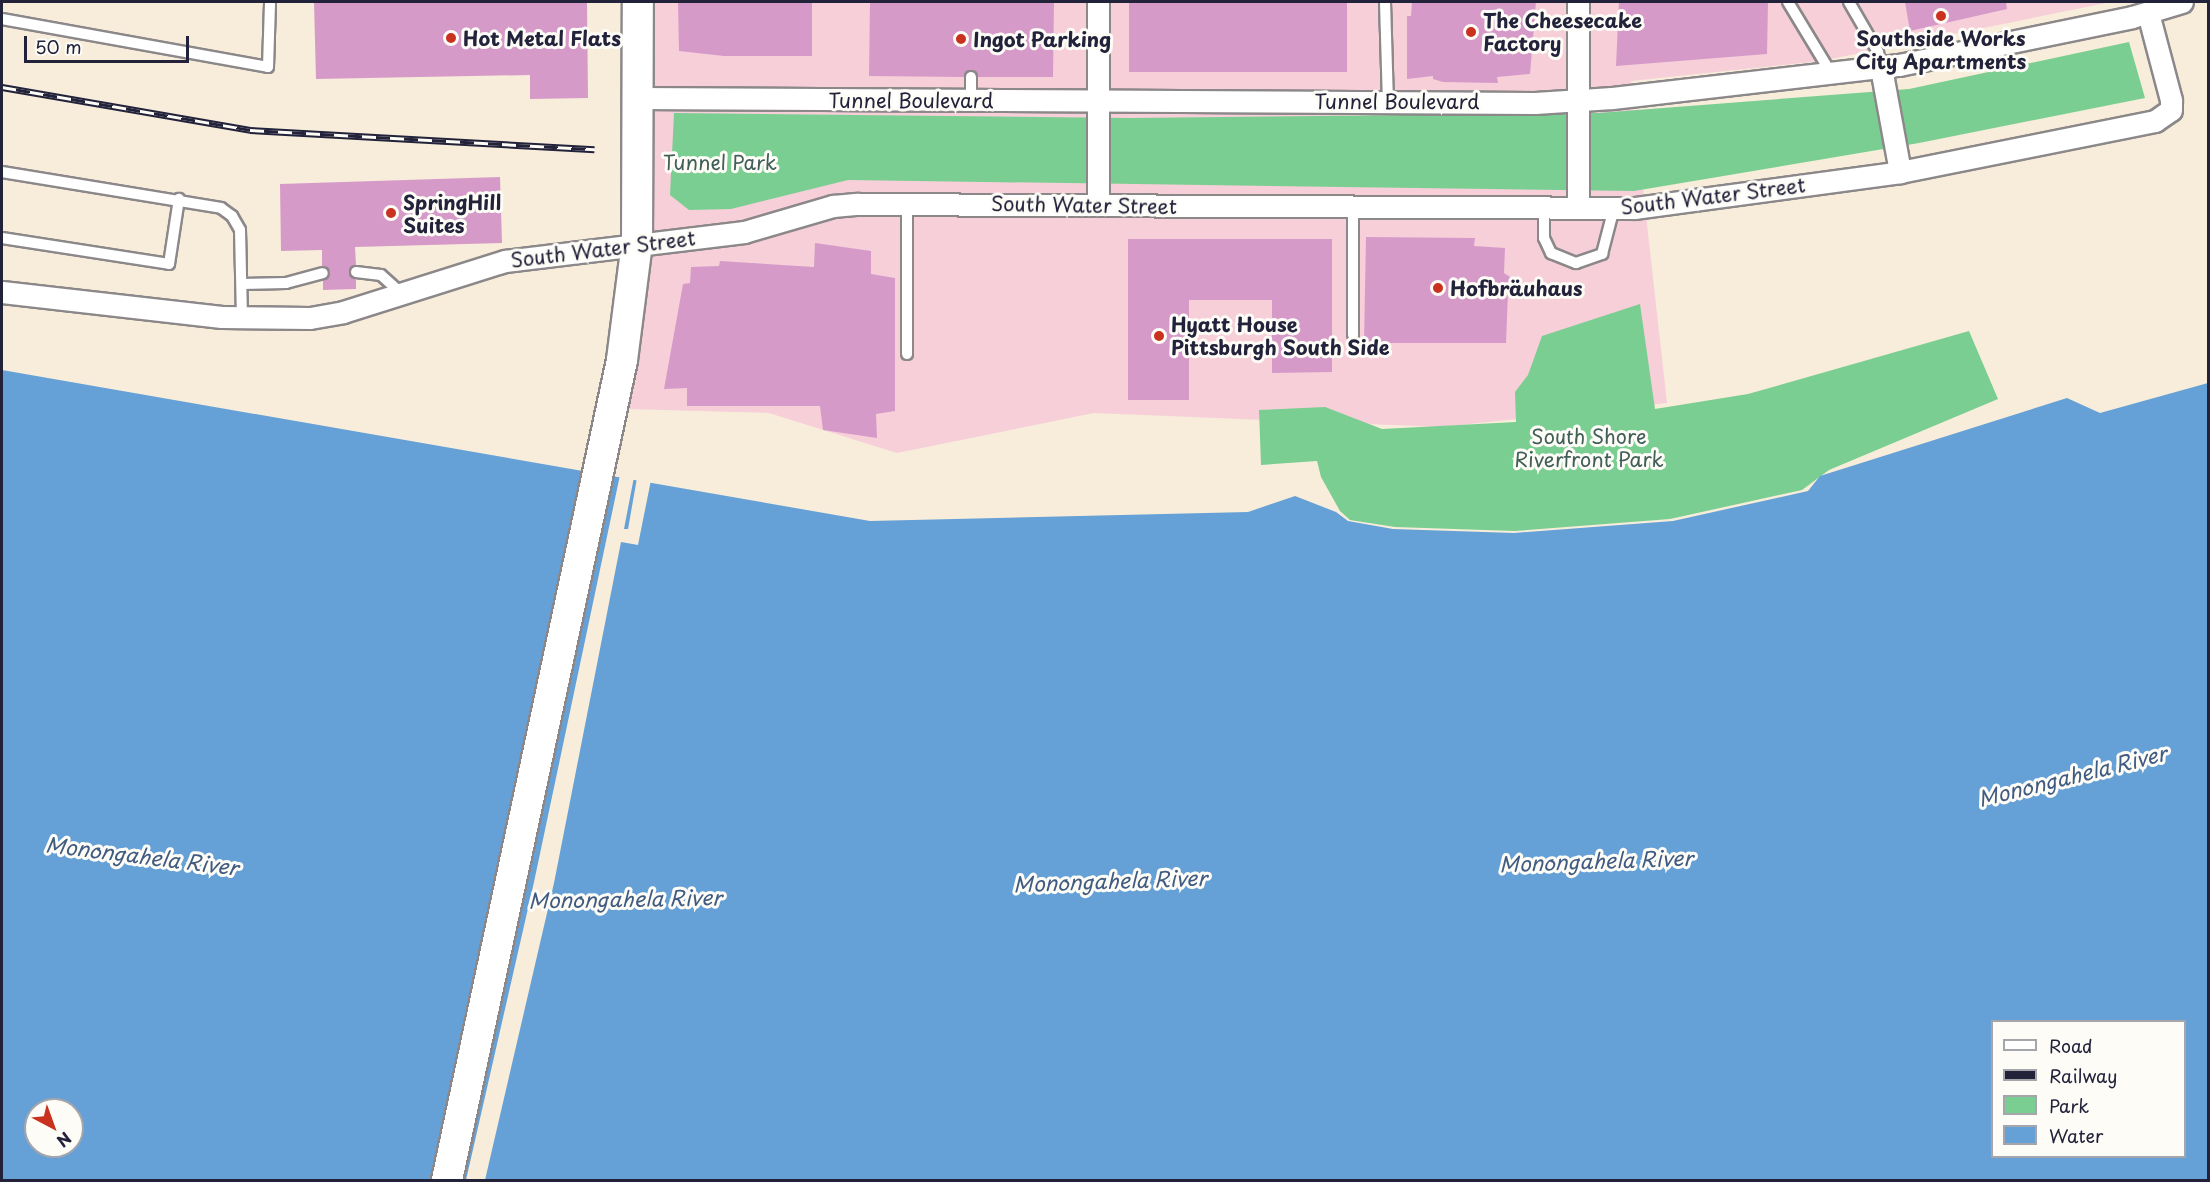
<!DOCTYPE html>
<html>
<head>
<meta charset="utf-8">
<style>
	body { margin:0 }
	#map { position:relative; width:2210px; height:1182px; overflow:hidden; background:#f7edda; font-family:"Playpen Sans",sans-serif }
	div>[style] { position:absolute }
	.built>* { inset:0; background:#f6cfd9 }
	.green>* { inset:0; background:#7ace91 }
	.water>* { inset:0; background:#65a1d6 }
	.pier>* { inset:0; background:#f7edda }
	.building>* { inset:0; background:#d69ac9; transform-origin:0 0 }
	.roads { filter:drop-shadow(2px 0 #8c888a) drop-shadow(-2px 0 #8c888a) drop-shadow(0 2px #8c888a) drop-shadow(0 -2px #8c888a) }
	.service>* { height:10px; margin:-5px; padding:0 5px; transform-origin:5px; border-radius:5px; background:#fff }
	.minor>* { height:21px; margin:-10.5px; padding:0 10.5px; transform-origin:10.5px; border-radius:10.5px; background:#fff }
	.secondary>* { height:30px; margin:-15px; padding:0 15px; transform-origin:15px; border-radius:15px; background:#fff }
	.rail>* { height:7px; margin-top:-3.5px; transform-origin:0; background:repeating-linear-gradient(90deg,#fdfcf7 0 14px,#22223b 0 28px); box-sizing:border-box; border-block:2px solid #22223b }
	.dots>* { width:16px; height:16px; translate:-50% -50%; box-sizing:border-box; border:3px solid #fdfcf7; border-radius:50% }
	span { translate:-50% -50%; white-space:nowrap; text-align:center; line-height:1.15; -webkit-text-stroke:6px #fdfcf7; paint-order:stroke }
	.poi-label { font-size:20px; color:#22223b; font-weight:700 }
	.left { translate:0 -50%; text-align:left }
	.street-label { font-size:20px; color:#22223b }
	.park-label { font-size:20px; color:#415e59 }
	.water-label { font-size:21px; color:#405b81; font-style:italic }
	.frame { position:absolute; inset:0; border:3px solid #22223b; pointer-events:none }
	.legend { position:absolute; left:1991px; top:1020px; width:195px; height:138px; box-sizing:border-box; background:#fdfcf7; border:2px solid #a5a5ac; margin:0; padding:8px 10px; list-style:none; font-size:18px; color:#22223b }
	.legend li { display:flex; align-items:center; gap:12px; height:30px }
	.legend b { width:30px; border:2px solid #a5a5ac }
	.north { position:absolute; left:24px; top:1098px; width:60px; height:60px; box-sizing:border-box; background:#fdfcf7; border:2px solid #a5a5ac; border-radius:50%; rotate:139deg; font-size:16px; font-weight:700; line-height:24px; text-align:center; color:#22223b }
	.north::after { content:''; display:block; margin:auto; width:21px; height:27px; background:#c8321e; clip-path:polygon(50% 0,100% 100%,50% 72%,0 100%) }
	.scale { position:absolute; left:24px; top:36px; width:165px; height:27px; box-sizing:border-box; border:3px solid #22223b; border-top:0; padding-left:8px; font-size:18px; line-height:21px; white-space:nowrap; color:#22223b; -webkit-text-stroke:4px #fdfcf7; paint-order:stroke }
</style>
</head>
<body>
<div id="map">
	<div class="built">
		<i style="clip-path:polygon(651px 2px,2111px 2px,1821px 61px,1631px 81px,1667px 403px,1441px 427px,1094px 413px,897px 453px,769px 413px,626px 409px)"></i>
	</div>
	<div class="green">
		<i style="clip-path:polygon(2129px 42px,2145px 98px,1919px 143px,1634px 191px,848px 180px,731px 209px,689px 210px,670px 195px,674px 113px,1129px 118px,1598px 113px,1909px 89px)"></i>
		<i style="clip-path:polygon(1640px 304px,1655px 409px,1748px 394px,1969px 331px,1998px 399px,1829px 470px,1802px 490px,1670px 519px,1515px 531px,1395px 527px,1350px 520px,1340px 511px,1321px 477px,1317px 461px,1261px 465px,1259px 410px,1325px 407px,1382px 429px,1516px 422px,1515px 392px,1528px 375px,1542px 336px)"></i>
	</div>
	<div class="water">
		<i style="clip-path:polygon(evenodd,2px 370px,870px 521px,1248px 512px,1295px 496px,1336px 512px,1348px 521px,1393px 529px,1514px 533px,1673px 521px,1808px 491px,1820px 476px,2067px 398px,2100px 413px,2208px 383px,2208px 1180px,2px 1180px,2px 370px,1992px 1022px,2184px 1022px,2184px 1156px,1992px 1156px,1992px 1022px,2px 370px,36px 1110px,72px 1110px,72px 1146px,36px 1146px,36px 1110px)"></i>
	</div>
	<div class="pier">
		<i style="clip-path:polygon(620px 475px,634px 477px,624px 529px,628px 529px,637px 478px,651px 480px,638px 545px,621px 542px,554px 883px,485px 1180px,466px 1180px,534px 882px)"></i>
	</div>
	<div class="building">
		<i style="clip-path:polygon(314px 2px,587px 2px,588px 98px,530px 99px,530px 75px,316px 79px)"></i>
		<i style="clip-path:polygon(678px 2px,812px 2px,812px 56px,724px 56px,679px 51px)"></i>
		<i style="clip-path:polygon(870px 2px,1054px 2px,1053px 77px,978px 77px,972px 70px,964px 77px,869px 76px)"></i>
		<i style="left:1129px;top:2px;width:218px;height:70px"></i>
		<i style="clip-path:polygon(1412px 2px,1536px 2px,1530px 74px,1497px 77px,1498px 83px,1443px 82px,1433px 79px,1433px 76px,1407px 79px,1407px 16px,1411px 16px)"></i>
		<i style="clip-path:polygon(1619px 2px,1768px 2px,1767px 54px,1616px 66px)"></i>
		<i style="clip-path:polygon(1905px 2px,2006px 2px,2007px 9px,1910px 31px)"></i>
		<i style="clip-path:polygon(500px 177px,502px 243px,355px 247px,356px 265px,349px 272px,356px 280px,356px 289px,323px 290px,323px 281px,330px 272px,322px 266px,322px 250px,281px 251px,280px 184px)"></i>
		<i style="clip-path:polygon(1366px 237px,1475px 238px,1474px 246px,1505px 248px,1504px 273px,1516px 281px,1508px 292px,1506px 343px,1364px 343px)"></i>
		<i style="clip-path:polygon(1128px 239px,1332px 239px,1332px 372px,1272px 373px,1272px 300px,1189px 300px,1189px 400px,1128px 400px)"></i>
		<i style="clip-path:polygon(815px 243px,871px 251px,871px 274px,895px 278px,895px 411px,876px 414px,877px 438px,823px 430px,820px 406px,687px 406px,687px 388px,664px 389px,683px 284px,690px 283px,691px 267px,719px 266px,720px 261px,814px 267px)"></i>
	</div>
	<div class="roads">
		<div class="service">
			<i style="left:1385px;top:2px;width:99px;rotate:88.3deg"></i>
			<i style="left:1788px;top:2px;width:83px;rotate:58.8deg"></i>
			<i style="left:1849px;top:2px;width:58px;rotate:59.9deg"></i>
			<i style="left:1878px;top:52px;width:16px;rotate:79deg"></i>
			<i style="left:2px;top:19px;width:270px;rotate:10.2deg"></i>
			<i style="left:268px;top:67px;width:65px;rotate:-88.2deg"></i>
			<i style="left:971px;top:100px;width:23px;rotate:-90deg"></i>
			<i style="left:2px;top:172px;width:222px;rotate:9.3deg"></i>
			<i style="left:221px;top:208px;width:14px;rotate:36deg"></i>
			<i style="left:232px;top:216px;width:16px;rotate:60deg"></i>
			<i style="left:240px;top:230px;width:89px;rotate:88.7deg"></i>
			<i style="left:907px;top:203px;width:151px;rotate:90deg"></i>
			<i style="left:1353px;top:206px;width:129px;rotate:90deg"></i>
			<i style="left:1544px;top:208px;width:30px;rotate:90deg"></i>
			<i style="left:1544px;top:238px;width:17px;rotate:65deg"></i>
			<i style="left:1551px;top:253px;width:27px;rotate:22deg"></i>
			<i style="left:1576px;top:263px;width:28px;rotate:-19deg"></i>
			<i style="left:1602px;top:254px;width:48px;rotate:-75.4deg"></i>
			<i style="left:2px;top:238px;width:169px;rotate:8.8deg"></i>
			<i style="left:169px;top:264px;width:66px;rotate:-81.3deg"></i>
			<i style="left:356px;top:272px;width:25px;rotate:7deg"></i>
			<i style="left:381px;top:275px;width:28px;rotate:42deg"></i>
			<i style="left:242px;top:284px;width:44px;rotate:-1.3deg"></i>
			<i style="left:286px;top:283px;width:38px;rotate:-15deg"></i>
		</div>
		<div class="minor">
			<i style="left:1578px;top:2px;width:206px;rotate:90deg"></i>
			<i style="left:1881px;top:68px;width:106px;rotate:79.6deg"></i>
			<i style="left:638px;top:98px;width:897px;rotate:0.32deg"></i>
			<i style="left:1535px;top:103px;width:77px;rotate:-3.7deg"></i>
			<i style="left:1612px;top:98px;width:289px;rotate:-6.6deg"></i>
			<i style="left:1899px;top:65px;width:238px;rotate:-11.6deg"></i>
			<i style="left:2132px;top:17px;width:52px;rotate:-16.7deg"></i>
			<i style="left:1098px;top:204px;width:202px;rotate:-90deg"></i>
			<i style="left:2px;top:292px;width:221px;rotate:6.5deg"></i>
			<i style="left:222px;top:317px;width:88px;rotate:0.7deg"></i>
			<i style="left:310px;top:318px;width:34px;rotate:-10deg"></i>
			<i style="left:343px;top:312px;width:170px;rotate:-17.5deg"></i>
			<i style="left:505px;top:261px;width:241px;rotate:-6.9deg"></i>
			<i style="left:744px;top:232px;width:93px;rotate:-16.3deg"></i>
			<i style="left:833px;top:206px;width:25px;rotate:-5deg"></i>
			<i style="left:858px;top:204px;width:777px;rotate:0.29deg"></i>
			<i style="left:1635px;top:208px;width:267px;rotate:-7.7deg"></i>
			<i style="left:1900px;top:172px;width:260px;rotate:-11.3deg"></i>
			<i style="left:2155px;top:121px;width:19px;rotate:-35deg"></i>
			<i style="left:2171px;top:110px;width:10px;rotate:-90deg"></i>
			<i style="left:2171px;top:100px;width:90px;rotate:-104.8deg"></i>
		</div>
		<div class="secondary">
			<i style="left:447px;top:1180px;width:838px;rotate:-77.95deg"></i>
			<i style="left:622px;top:360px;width:118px;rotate:-82.7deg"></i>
			<i style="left:637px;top:243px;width:241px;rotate:-89.8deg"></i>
		</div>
	</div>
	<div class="rail">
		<i style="left:2px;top:87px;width:252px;rotate:9.8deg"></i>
		<i style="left:250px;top:130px;width:345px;rotate:3.2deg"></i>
	</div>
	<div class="dots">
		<i style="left:1941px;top:16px;background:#c8321e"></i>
		<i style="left:1471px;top:32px;background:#c8321e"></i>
		<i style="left:451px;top:38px;background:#c8321e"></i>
		<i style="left:961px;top:39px;background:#c8321e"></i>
		<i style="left:391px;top:213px;background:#c8321e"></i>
		<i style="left:1438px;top:288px;background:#c8321e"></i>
		<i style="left:1159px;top:336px;background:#c8321e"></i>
	</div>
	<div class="poi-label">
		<span class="left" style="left:1483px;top:32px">The Cheesecake<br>Factory</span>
		<span class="left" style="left:463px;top:38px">Hot Metal Flats</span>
		<span style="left:1941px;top:50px">Southside Works<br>City Apartments</span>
		<span class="left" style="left:973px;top:39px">Ingot Parking</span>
		<span class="left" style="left:403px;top:214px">SpringHill<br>Suites</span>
		<span class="left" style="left:1450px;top:288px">Hofbräuhaus</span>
		<span class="left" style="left:1171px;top:336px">Hyatt House<br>Pittsburgh South Side</span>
	</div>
	<div class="street-label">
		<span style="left:911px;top:100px">Tunnel Boulevard</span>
		<span style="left:1397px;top:101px">Tunnel Boulevard</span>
		<span style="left:1713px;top:196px;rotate:-7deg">South Water Street</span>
		<span style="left:1084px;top:205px;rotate:1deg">South Water Street</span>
		<span style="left:603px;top:249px;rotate:-7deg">South Water Street</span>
	</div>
	<div class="park-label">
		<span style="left:720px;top:162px">Tunnel Park</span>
		<span style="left:1589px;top:448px">South Shore<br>Riverfront Park</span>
	</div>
	<div class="water-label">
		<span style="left:2072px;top:775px;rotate:-14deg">Monongahela River</span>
		<span style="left:142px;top:855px;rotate:7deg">Monongahela River</span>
		<span style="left:1596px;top:860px;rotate:-2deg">Monongahela River</span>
		<span style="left:1110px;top:880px;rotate:-2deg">Monongahela River</span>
		<span style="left:625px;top:898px;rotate:-1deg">Monongahela River</span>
	</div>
	<div class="frame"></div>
	<ul class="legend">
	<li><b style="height:8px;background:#fff"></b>Road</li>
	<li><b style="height:8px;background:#22223b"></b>Railway</li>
	<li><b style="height:16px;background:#7ace91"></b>Park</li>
	<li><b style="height:16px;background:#65a1d6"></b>Water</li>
	</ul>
	<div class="north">N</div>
	<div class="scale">50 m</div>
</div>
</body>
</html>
